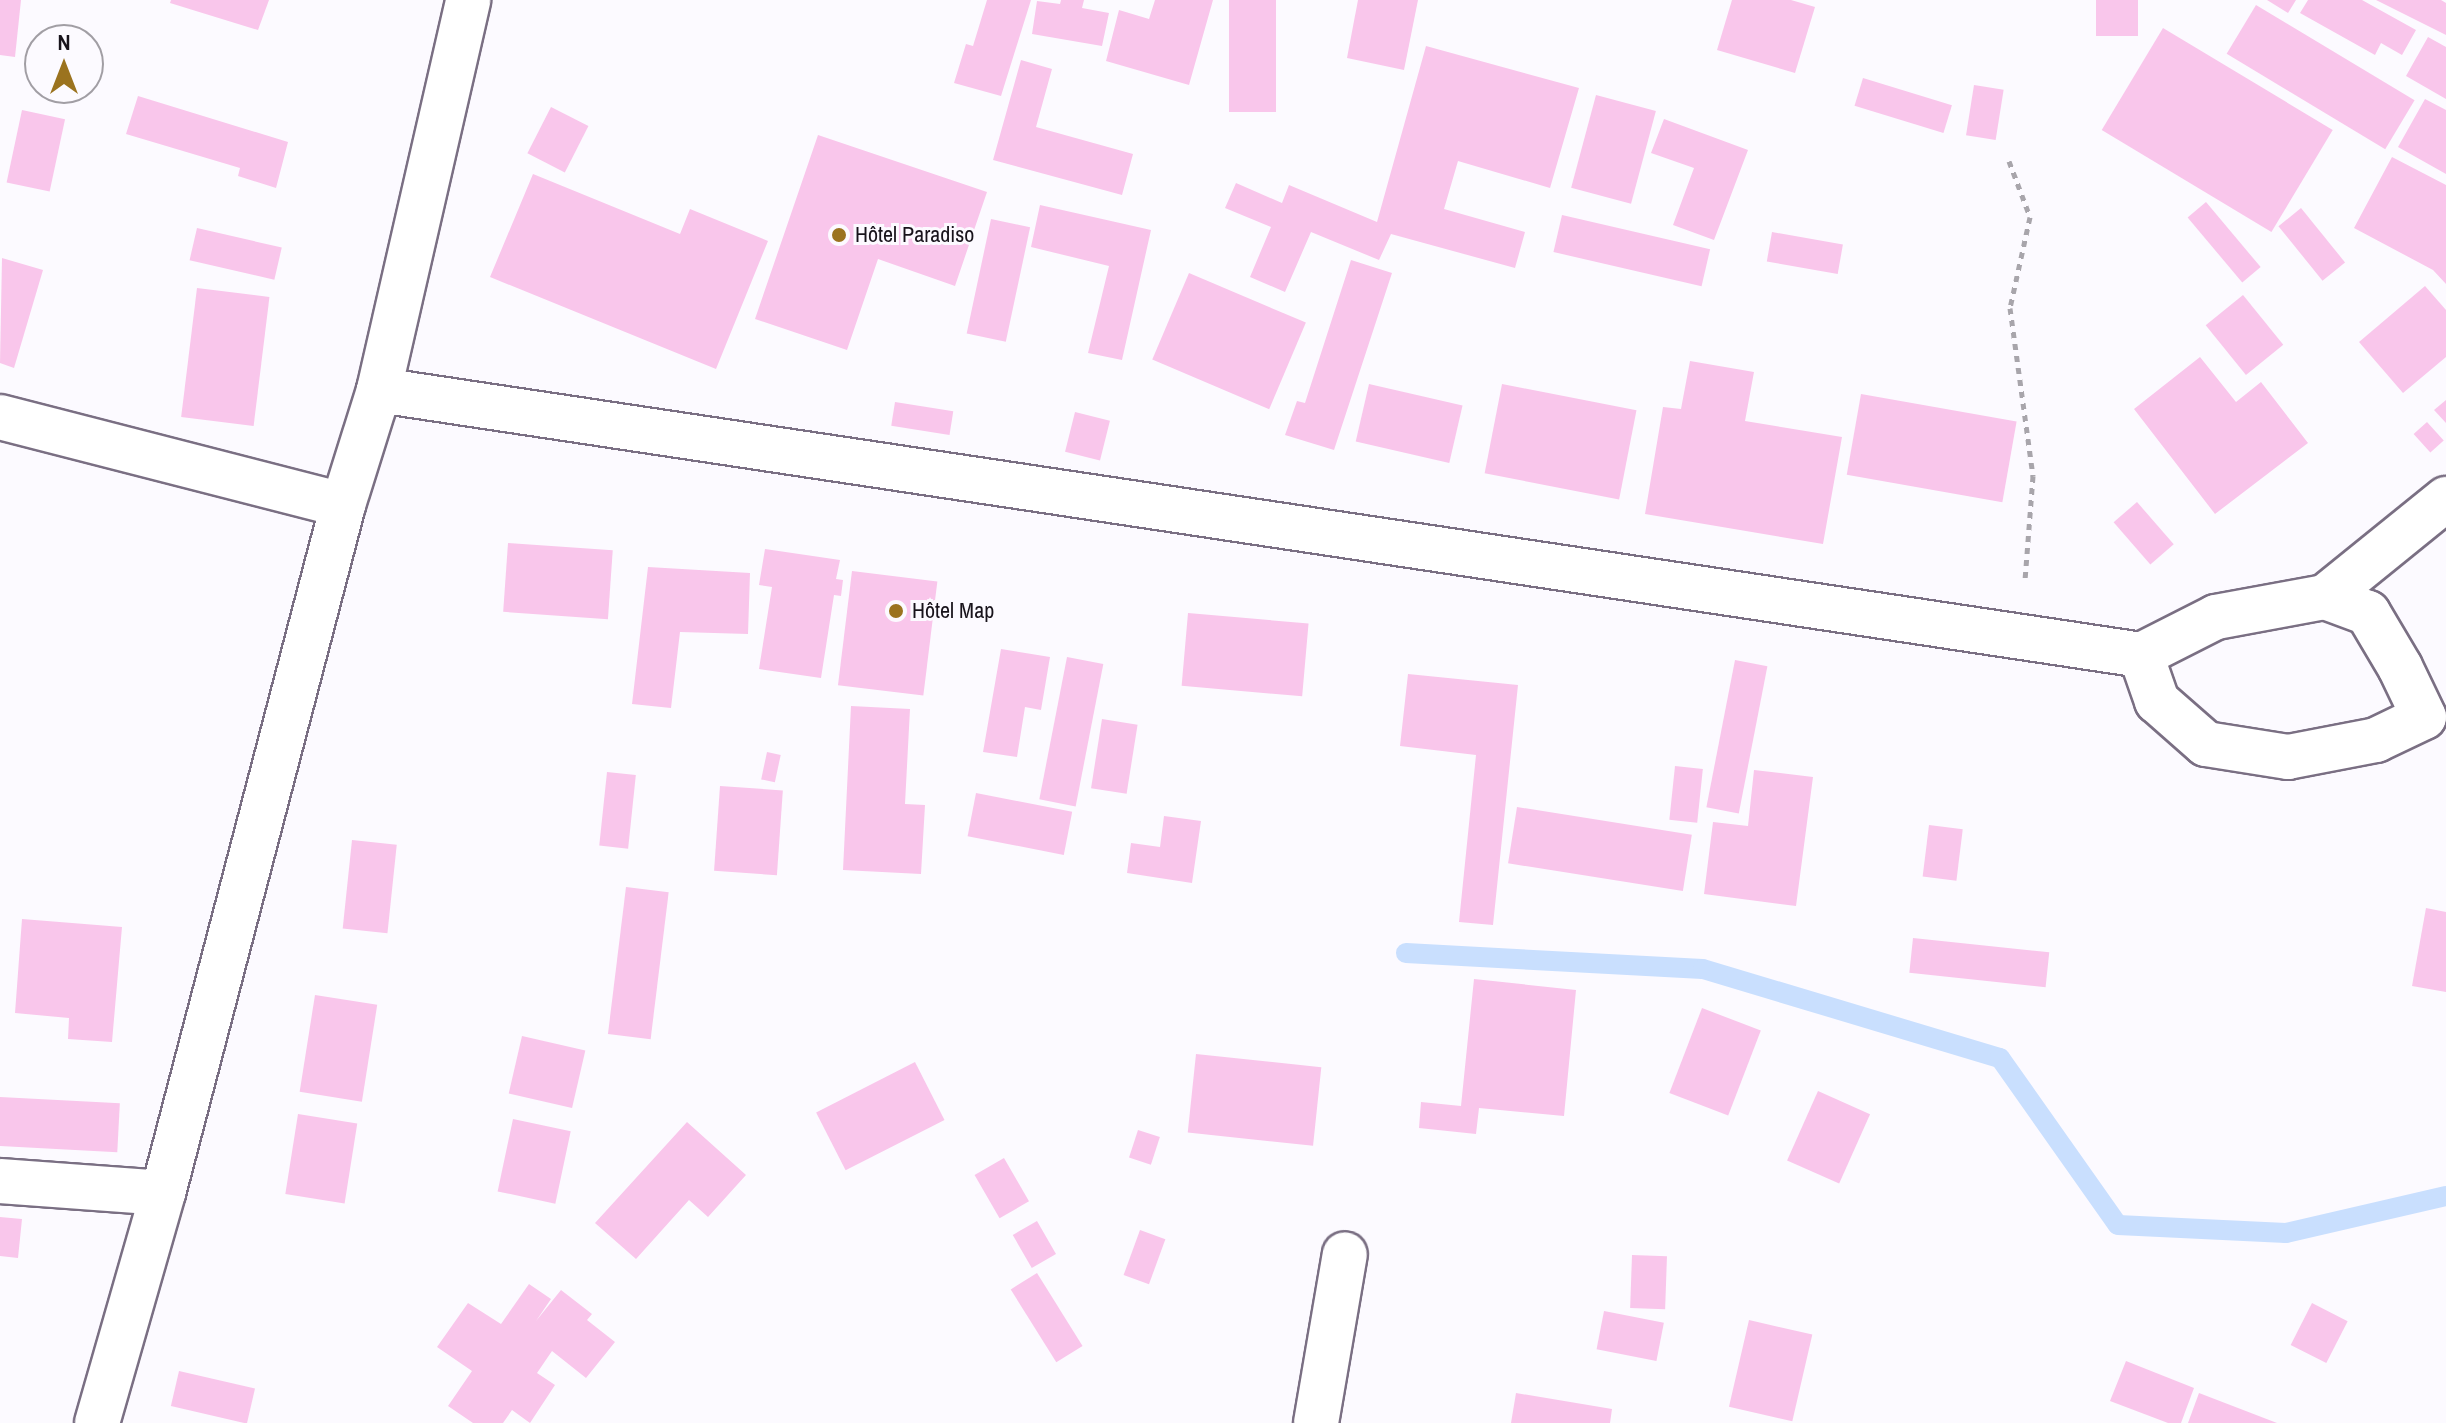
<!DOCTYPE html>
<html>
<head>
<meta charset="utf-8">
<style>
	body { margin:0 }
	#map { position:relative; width:2446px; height:1423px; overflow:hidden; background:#fcfaff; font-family:"Archivo Narrow",sans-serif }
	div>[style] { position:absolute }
	.stream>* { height:20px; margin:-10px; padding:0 10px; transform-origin:10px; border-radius:10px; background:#c9dffe }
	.building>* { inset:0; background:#f9c6eb; transform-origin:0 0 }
	.path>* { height:5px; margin-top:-2.5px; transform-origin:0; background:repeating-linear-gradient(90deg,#a8a5ab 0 6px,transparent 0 12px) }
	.roads { filter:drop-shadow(2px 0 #7a6f83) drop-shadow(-2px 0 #7a6f83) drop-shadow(0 2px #7a6f83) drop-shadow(0 -2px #7a6f83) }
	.minor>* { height:44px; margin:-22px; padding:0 22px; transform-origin:22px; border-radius:22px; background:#fff }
	.tertiary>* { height:44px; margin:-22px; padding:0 22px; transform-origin:22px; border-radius:22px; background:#fff }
	.trunk>* { height:44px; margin:-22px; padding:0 22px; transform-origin:22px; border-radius:22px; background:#fff }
	.dots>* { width:22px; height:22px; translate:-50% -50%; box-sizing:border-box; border:4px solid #fcfaff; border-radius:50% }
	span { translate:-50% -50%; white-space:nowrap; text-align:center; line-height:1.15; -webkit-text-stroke:6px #fcfaff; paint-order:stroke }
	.poi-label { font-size:22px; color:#18131b }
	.left { translate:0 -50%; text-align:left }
	.north { position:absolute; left:24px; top:24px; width:80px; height:80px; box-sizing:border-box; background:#fcfaff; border:2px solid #a19ea4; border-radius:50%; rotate:0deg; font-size:22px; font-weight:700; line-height:32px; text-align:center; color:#18131b }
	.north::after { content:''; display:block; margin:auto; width:28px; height:36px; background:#9b731f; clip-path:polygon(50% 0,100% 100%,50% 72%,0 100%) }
</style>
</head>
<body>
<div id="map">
	<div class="stream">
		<i style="left:1406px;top:953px;width:297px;rotate:3.1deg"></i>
		<i style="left:1703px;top:969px;width:310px;rotate:16.7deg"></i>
		<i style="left:2000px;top:1058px;width:204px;rotate:54.8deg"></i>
		<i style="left:2118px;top:1225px;width:168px;rotate:2.7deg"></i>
		<i style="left:2286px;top:1233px;width:164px;rotate:-13deg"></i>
	</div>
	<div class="building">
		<i style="clip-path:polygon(0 0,21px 0,15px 57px,0 55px)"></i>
		<i style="clip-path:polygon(171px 0,269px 0,258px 30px,170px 3px)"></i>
		<i style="clip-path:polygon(987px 0,1031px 0,1001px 96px,954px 83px,966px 44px,973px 46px)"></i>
		<i style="clip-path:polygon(1061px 0,1084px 0,1082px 8px,1109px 13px,1102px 46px,1032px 34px,1037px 1px,1060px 4px)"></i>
		<i style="clip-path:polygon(1155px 0,1213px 0,1189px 85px,1106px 61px,1119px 10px,1149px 19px)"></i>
		<i style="left:1229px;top:0;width:47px;height:112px"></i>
		<i style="clip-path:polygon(1358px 0,1418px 0,1404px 70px,1347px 58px)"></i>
		<i style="clip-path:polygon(1732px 0,1791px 0,1815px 7px,1795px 73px,1717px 50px)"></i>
		<i style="left:2096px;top:0;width:42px;height:36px"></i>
		<i style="clip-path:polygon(2267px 0,2296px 0,2288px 13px)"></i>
		<i style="clip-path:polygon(2308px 0,2362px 0,2416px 30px,2402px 55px,2381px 43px,2375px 55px,2300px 13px)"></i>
		<i style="clip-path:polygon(2376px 0,2441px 0,2446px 3px,2446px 35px)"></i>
		<i style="left:2256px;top:5px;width:185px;height:57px;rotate:31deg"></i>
		<i style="left:2163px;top:28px;width:198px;height:119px;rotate:31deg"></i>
		<i style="clip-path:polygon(2428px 37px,2446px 47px,2446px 99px,2406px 76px)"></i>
		<i style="clip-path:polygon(1426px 46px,1579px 88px,1550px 188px,1458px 161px,1444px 209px,1525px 232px,1515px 268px,1391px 234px,1379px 260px,1311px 232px,1285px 292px,1250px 277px,1271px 227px,1225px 208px,1236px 183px,1282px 203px,1289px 185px,1377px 222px)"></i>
		<i style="clip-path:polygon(1021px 60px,1052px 69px,1036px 127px,1133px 154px,1122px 195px,993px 160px)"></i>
		<i style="left:1863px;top:78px;width:93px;height:29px;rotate:17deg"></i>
		<i style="left:1974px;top:85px;width:30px;height:51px;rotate:9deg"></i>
		<i style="left:1596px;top:95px;width:62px;height:96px;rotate:15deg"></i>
		<i style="clip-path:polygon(138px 96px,288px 142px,276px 188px,238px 176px,240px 168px,126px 134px)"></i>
		<i style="clip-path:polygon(2425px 99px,2446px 110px,2446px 174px,2398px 147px)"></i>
		<i style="left:551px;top:107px;width:42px;height:52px;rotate:27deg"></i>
		<i style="left:22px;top:110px;width:44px;height:74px;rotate:12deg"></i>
		<i style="clip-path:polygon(1664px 119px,1748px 150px,1714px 240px,1673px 225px,1694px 168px,1651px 153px)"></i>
		<i style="clip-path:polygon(818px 135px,987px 192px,955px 286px,878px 259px,847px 350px,755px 319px)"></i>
		<i style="clip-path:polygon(2392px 157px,2446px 185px,2446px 284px,2433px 270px,2354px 228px)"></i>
		<i style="clip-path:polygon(533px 174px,680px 234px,690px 209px,768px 241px,716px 369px,490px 277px)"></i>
		<i style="left:2206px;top:202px;width:85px;height:24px;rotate:50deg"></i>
		<i style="clip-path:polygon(1040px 205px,1151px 230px,1122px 360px,1088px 353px,1109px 266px,1031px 247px)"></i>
		<i style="left:2301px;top:208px;width:70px;height:29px;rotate:51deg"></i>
		<i style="left:1562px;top:215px;width:152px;height:38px;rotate:13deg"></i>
		<i style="left:991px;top:219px;width:40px;height:117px;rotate:12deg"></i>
		<i style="left:197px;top:228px;width:87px;height:33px;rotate:13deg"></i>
		<i style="left:1772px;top:232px;width:72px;height:30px;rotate:10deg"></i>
		<i style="clip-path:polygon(2px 258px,43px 270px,14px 368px,0 363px)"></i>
		<i style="clip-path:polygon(1351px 260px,1392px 273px,1334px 450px,1285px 435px,1297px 401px,1305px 403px)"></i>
		<i style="left:1189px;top:273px;width:127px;height:94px;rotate:23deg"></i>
		<i style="clip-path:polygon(2425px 286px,2446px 310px,2446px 357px,2403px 393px,2359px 342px)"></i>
		<i style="left:197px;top:288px;width:73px;height:130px;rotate:7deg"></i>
		<i style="left:2243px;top:295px;width:64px;height:48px;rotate:51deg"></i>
		<i style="clip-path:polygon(2200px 357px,2236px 402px,2261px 382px,2308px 443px,2215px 514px,2134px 409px)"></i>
		<i style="clip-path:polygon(1690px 361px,1754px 372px,1745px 421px,1842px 437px,1823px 544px,1645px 514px,1663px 407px,1681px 409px)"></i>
		<i style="left:1369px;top:384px;width:96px;height:59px;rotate:13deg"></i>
		<i style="left:1502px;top:384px;width:137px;height:91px;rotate:11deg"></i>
		<i style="left:1861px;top:394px;width:158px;height:82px;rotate:10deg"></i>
		<i style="clip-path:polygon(2446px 400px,2446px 423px,2434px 410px)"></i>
		<i style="left:895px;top:402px;width:59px;height:24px;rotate:9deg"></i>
		<i style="left:1075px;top:412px;width:36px;height:41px;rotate:14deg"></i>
		<i style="left:2427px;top:422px;width:25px;height:18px;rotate:48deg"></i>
		<i style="left:2137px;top:502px;width:56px;height:31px;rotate:49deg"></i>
		<i style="left:508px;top:543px;width:105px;height:69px;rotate:4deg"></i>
		<i style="clip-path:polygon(765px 549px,840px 560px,836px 579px,843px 580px,841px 596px,834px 595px,821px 678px,759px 669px,772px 587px,759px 585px)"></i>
		<i style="clip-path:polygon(648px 567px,750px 573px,748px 634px,680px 632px,671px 708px,632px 704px)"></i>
		<i style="left:852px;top:571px;width:86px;height:115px;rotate:7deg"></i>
		<i style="left:1188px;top:613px;width:121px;height:73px;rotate:5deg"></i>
		<i style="clip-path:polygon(1001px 649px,1050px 657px,1041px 710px,1025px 707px,1017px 757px,983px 752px)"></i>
		<i style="left:1067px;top:657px;width:37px;height:145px;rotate:11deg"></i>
		<i style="left:1735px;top:660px;width:33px;height:150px;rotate:11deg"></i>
		<i style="clip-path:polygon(1408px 674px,1518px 685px,1493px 925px,1459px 922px,1476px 755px,1400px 746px)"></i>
		<i style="clip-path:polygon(851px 706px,910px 709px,905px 804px,925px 805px,921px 874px,843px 870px)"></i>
		<i style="left:1102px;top:719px;width:36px;height:70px;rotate:9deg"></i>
		<i style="left:767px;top:752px;width:14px;height:28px;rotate:12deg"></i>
		<i style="left:1675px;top:766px;width:28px;height:54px;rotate:6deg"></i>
		<i style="clip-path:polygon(1754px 770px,1813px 777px,1796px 906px,1704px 894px,1713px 822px,1748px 826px)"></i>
		<i style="left:607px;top:772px;width:29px;height:74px;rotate:6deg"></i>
		<i style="left:720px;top:786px;width:63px;height:85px;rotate:4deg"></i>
		<i style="left:976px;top:793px;width:98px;height:44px;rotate:11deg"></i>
		<i style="left:1517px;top:807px;width:177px;height:57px;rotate:9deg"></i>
		<i style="clip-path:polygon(1164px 816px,1201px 821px,1192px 883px,1127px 873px,1131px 843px,1160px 847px)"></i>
		<i style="left:1929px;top:825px;width:34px;height:52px;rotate:7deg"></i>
		<i style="left:352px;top:840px;width:45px;height:89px;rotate:6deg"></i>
		<i style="left:626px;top:887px;width:43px;height:148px;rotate:7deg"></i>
		<i style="clip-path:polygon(2426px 908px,2446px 912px,2446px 992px,2412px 986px)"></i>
		<i style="clip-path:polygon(22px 919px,122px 927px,112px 1042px,68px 1039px,69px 1018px,15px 1013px)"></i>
		<i style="left:1913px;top:938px;width:137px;height:35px;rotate:6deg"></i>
		<i style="clip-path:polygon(1474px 979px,1576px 990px,1564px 1116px,1479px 1108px,1476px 1134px,1419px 1128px,1421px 1102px,1461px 1106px)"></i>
		<i style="left:315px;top:995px;width:63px;height:98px;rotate:9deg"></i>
		<i style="left:1702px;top:1008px;width:63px;height:91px;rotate:21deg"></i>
		<i style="left:522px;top:1036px;width:65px;height:59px;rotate:13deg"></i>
		<i style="left:1196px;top:1054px;width:126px;height:79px;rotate:6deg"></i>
		<i style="left:915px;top:1062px;width:65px;height:111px;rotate:63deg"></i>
		<i style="left:1818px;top:1091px;width:57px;height:76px;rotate:24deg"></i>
		<i style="left:0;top:1097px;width:120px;height:49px;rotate:3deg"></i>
		<i style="left:298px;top:1114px;width:60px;height:81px;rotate:9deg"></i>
		<i style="left:513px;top:1119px;width:59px;height:74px;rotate:12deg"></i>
		<i style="clip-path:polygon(687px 1122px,746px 1175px,708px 1217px,689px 1200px,636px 1259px,595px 1223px)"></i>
		<i style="left:1138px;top:1130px;width:23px;height:29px;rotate:18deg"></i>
		<i style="left:1004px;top:1158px;width:50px;height:34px;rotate:60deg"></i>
		<i style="clip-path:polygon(0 1217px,22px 1219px,18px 1258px,0 1256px)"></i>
		<i style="left:1037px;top:1221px;width:38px;height:28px;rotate:60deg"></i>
		<i style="left:1140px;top:1230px;width:27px;height:48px;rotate:20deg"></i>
		<i style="left:1632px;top:1255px;width:35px;height:53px;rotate:2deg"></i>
		<i style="left:1037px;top:1273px;width:86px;height:31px;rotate:58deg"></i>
		<i style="clip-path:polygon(529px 1284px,551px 1299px,536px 1321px,561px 1290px,592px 1314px,587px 1320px,615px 1342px,586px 1378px,552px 1351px,537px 1373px,555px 1385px,530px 1423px,512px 1410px,503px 1423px,473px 1423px,448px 1406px,472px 1371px,437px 1347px,468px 1303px,501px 1324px)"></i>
		<i style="left:2312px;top:1303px;width:40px;height:47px;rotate:27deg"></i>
		<i style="left:1604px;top:1311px;width:61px;height:39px;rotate:11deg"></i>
		<i style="left:1749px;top:1320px;width:65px;height:89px;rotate:13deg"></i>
		<i style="clip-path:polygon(2126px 1361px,2194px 1388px,2181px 1423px,2168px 1423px,2110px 1401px)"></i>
		<i style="left:179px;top:1371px;width:78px;height:36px;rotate:13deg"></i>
		<i style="clip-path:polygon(1516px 1393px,1612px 1409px,1610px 1423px,1511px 1423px)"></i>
		<i style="clip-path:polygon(2199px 1393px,2277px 1423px,2188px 1423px)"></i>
	</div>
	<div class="path">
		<i style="left:2009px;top:161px;width:60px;rotate:69.4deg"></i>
		<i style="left:2030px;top:217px;width:93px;rotate:102.4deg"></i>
		<i style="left:2010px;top:308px;width:170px;rotate:82.2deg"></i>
		<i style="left:2033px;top:476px;width:105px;rotate:94.4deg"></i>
	</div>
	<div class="roads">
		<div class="minor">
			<i style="left:0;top:417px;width:354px;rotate:14.4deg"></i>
			<i style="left:2141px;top:655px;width:49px;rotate:70.8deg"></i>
			<i style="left:2157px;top:701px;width:65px;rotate:41.3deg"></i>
			<i style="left:2206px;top:744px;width:83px;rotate:9deg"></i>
			<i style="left:2288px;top:757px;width:90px;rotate:-10.9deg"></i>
			<i style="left:2376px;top:740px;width:53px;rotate:-25.6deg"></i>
			<i style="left:2424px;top:717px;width:55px;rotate:-115.6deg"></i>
			<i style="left:2400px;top:667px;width:63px;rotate:-120.7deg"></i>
			<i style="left:2368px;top:613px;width:46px;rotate:-159.6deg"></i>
			<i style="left:0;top:1181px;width:163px;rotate:4.2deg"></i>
			<i style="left:1316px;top:1423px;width:171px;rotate:-80.3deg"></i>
		</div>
		<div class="tertiary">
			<i style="left:379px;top:390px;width:1782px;rotate:8.55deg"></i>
			<i style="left:2141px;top:655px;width:84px;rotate:-26.9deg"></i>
			<i style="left:2216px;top:617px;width:111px;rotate:-10.4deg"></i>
			<i style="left:2325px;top:597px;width:156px;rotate:-39deg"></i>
		</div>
		<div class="trunk">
			<i style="left:97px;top:1423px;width:239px;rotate:-74deg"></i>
			<i style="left:163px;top:1193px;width:711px;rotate:-75.34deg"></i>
			<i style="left:343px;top:505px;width:121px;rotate:-72.6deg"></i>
			<i style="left:379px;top:390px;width:400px;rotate:-77.1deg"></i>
		</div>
	</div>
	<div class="dots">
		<i style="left:839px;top:235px;background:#9b731f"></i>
		<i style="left:896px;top:611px;background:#9b731f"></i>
	</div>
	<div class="poi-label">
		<span class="left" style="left:855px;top:235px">Hôtel Paradiso</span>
		<span class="left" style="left:912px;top:611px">Hôtel Map</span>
	</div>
	<div class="north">N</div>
</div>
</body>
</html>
